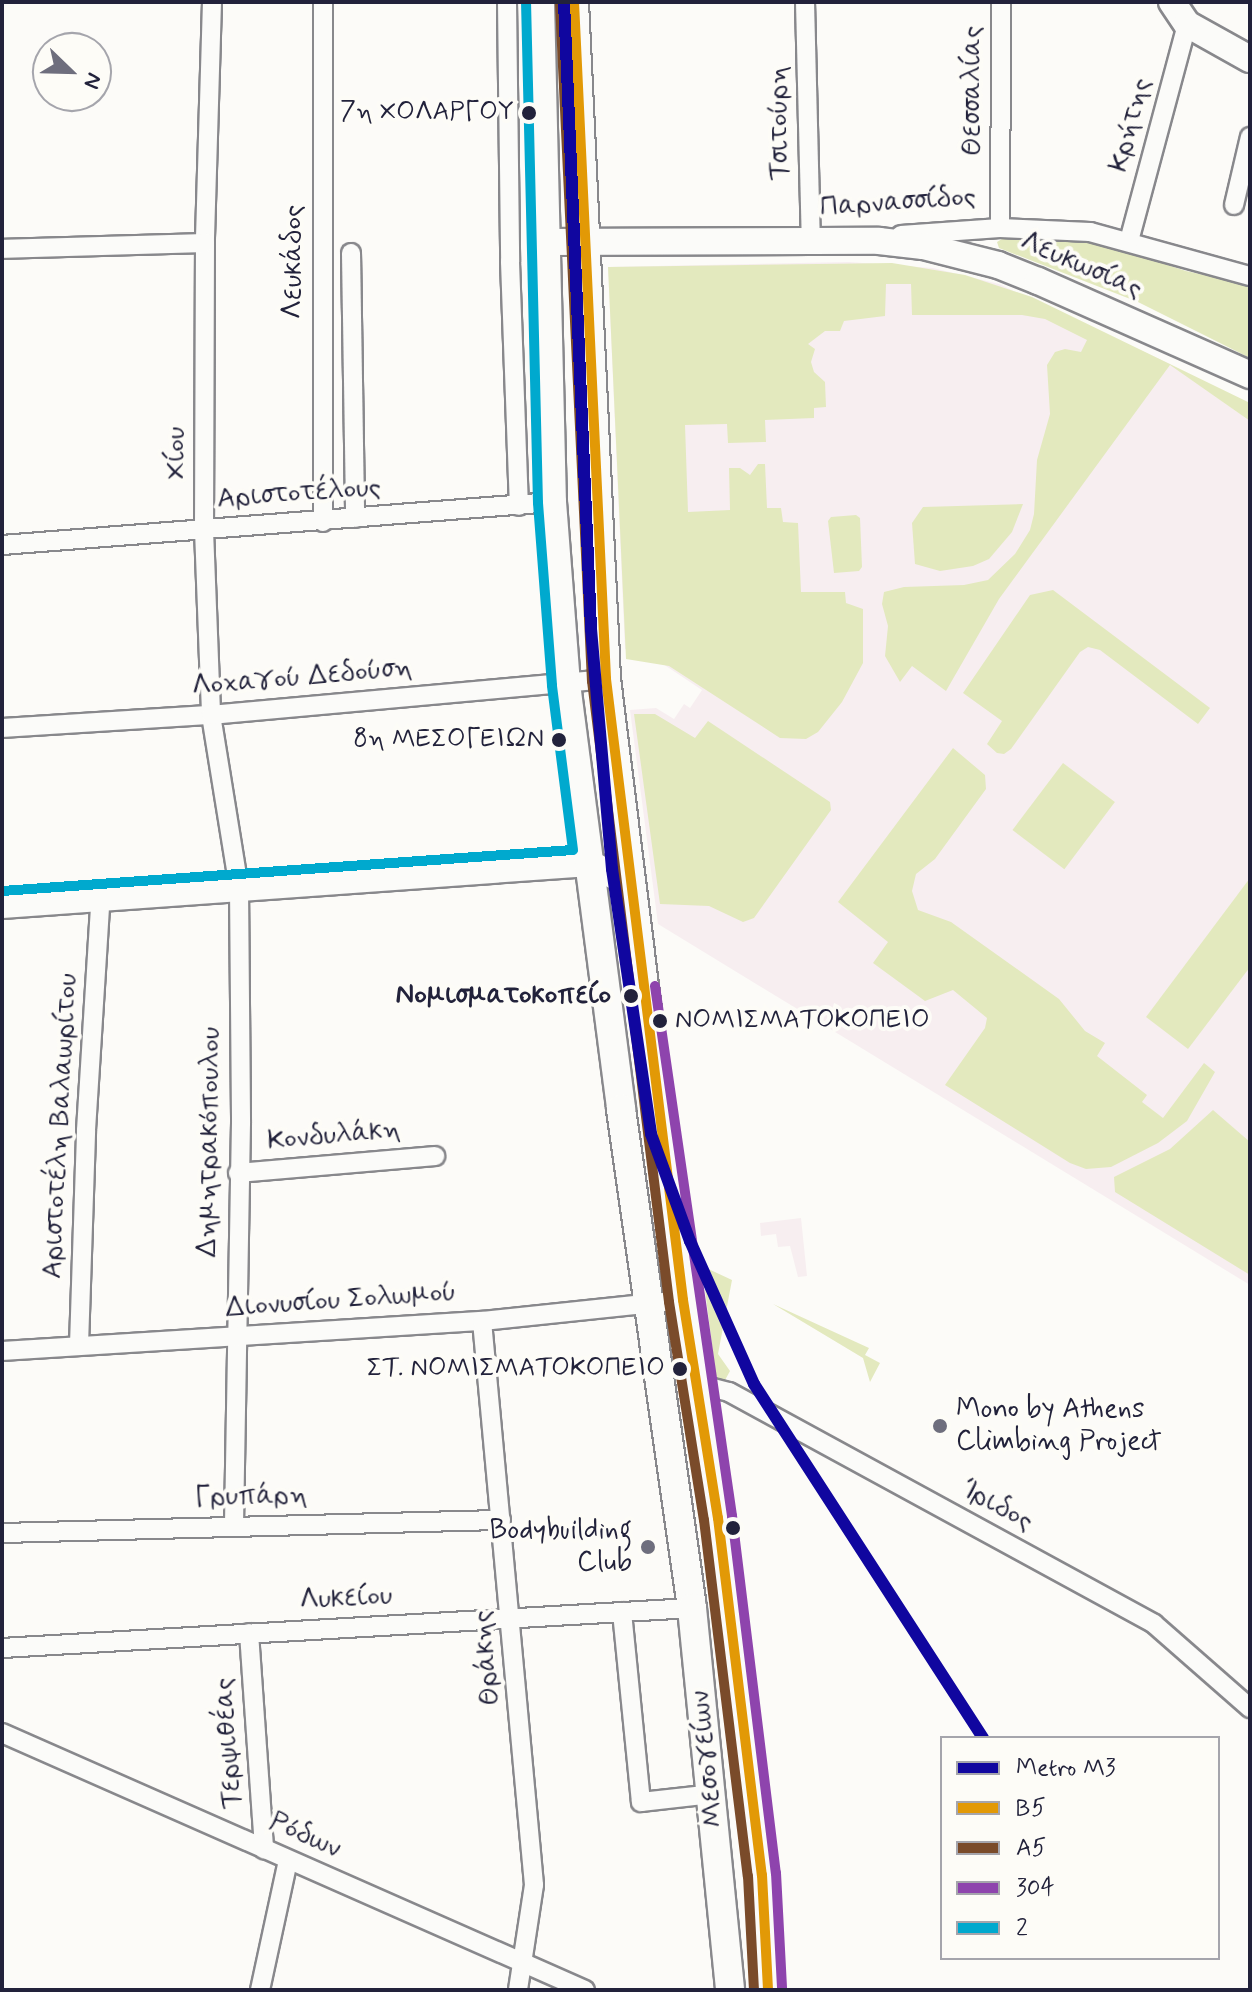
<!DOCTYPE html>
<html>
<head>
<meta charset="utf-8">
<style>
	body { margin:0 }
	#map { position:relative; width:1252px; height:1992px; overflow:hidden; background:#fcfbf8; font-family:Mynerve,sans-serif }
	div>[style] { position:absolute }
	.built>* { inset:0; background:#f7eef0 }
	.green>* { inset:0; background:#e3e9be; transform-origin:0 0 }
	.roads { filter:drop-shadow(2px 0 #88888c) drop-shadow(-2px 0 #88888c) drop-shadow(0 2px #88888c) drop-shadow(0 -2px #88888c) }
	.street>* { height:18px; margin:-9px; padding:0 9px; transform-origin:9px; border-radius:9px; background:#fbfbf9 }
	.secondary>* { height:26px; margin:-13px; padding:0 13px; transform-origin:13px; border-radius:13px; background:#fbfbf9 }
	.primary>* { height:28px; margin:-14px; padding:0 14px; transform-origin:14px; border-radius:14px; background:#fbfbf9 }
	.bus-1>* { height:10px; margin:-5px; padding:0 5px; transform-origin:5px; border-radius:5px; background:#e29906 }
	.bus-2>* { height:10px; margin:-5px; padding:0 5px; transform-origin:5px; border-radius:5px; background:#7a4b2a }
	.bus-3>* { height:10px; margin:-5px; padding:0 5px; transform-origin:5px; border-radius:5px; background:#8e44ad }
	.bus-4>* { height:10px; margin:-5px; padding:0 5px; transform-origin:5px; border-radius:5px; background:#00a9ce }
	.metro-1>* { height:12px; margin:-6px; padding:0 6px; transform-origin:6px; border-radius:6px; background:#10069f }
	.dots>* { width:22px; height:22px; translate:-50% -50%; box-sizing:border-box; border:4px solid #fdfcf7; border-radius:50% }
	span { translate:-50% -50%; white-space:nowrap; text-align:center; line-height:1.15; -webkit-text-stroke:8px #fdfcf7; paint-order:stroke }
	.bus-label { font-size:26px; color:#22223b }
	.right { translate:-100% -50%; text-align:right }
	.left { translate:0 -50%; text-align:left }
	.street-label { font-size:28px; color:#22223b }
	.stop-label { font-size:28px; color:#22223b; font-weight:700 }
	.poi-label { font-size:28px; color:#22223b }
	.frame { position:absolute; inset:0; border:4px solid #22223b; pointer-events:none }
	.legend { position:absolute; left:940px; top:1736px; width:280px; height:224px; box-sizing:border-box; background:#fdfcf7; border:2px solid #a5a5ac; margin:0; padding:10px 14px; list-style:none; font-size:24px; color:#22223b }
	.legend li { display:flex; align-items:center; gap:16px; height:40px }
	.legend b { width:40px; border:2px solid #a5a5ac }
	.north { position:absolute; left:32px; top:32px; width:80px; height:80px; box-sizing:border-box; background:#fdfcf7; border:2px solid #a5a5ac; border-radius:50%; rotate:113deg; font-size:22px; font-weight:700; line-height:32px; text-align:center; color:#22223b }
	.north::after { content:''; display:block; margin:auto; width:28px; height:36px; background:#6e6e7d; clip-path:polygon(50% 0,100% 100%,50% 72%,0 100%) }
</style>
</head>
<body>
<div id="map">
	<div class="built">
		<i style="clip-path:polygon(849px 262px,933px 268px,999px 284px,1170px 364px,1250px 421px,1250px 1285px,658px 924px,630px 710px,656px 708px,674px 719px,684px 704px,690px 708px,702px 690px,639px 648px,625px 649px,608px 267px)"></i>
		<i style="clip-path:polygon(801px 1218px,807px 1276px,798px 1277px,790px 1246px,778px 1247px,776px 1234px,761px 1236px,760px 1223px)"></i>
	</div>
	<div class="green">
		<i style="clip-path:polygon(1005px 237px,1104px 244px,1186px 271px,1250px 285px,1250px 358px,1138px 302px,999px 248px,997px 242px)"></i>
		<i style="clip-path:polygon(892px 263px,965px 275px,1032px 297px,1250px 403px,1250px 421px,1170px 365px,999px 599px,946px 691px,912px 666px,900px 682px,885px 656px,888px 626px,882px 604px,884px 592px,904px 587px,964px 585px,988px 580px,1015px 554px,1030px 530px,1034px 514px,1037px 460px,1050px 414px,1047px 365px,1055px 352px,1065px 349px,1081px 352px,1087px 340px,1045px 319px,1022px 315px,912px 315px,911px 284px,886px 284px,885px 316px,844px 321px,840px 331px,825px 331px,808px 344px,815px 349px,811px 362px,814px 372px,825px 382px,826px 407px,814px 408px,814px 418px,765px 420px,766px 442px,728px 443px,727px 424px,685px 425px,688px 512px,730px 510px,729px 468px,740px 468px,750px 475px,758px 464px,765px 464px,767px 508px,781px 508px,783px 522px,798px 523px,801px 592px,845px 592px,846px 603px,863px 609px,863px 663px,842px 702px,818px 732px,806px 739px,780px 738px,669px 666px,626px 659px,608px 267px)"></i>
		<i style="clip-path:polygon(1023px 504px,1012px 532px,989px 559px,973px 566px,940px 571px,915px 564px,912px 523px,923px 507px)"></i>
		<i style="clip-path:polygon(856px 515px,860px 518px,862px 567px,859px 571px,834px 573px,828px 521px,831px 517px)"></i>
		<i style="clip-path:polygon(1053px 590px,1210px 708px,1198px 724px,1100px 650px,1088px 647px,1080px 652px,1011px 749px,1004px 754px,997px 753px,987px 744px,1002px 721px,963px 693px,1030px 595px)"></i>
		<i style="clip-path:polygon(634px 714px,655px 714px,695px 738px,708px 721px,830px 802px,831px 810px,754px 918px,743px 922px,709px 906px,660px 904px)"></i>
		<i style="clip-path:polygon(953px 748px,985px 775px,986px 789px,935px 859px,916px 874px,912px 891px,918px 910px,951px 922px,1059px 999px,1085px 1031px,1105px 1043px,1097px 1056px,1147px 1095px,1142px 1102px,1163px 1118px,1204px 1063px,1215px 1072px,1187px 1121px,1158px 1143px,1111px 1167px,1086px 1169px,1070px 1163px,945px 1085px,985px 1028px,987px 1018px,953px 990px,925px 1001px,873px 963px,888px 942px,838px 902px)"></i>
		<i style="left:1063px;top:763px;width:65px;height:84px;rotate:37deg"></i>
		<i style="clip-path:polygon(1250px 878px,1250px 967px,1188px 1049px,1146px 1017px)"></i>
		<i style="clip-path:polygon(1213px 1110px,1250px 1142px,1250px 1275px,1115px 1192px,1114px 1177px,1170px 1149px)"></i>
		<i style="clip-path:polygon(702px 1266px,732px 1280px,718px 1354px,730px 1371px,724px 1382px,716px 1376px)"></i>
		<i style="clip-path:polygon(773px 1304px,869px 1348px,865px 1355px,880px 1363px,870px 1382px,863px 1358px)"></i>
	</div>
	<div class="roads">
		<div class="street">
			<i style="left:212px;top:2px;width:241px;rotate:91.7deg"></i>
			<i style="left:205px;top:243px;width:287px;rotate:90.2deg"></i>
			<i style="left:204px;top:530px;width:185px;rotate:87.8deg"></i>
			<i style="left:211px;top:715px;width:175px;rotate:80.8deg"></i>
			<i style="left:239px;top:888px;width:235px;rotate:89.5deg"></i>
			<i style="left:241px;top:1123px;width:402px;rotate:91deg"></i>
			<i style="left:507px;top:2px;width:260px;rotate:89.3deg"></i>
			<i style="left:510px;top:262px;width:244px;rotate:87.9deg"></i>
			<i style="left:805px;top:2px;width:240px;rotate:88.6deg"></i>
			<i style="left:1234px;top:205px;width:70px;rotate:-76.8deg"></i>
			<i style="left:1000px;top:228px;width:226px;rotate:-89.7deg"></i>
			<i style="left:901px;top:235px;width:99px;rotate:-4deg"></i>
			<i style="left:1000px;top:228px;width:90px;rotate:2.5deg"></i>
			<i style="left:1090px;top:232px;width:166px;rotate:15.4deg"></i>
			<i style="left:1129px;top:241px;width:225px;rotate:-75deg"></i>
			<i style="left:2px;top:249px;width:203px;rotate:-1.7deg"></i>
			<i style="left:351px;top:253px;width:265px;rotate:89.1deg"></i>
			<i style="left:323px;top:522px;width:520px;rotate:-90deg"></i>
			<i style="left:2px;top:545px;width:552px;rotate:-4.47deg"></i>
			<i style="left:2px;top:728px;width:209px;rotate:-3.6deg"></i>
			<i style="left:211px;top:715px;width:397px;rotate:-5.2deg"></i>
			<i style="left:238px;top:1173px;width:198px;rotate:-4.9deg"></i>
			<i style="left:482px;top:1321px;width:566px;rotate:84.73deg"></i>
			<i style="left:534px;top:1885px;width:106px;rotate:98.7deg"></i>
			<i style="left:79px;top:1345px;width:215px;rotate:-88.1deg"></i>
			<i style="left:86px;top:1130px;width:220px;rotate:-86.4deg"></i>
			<i style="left:2px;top:1351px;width:481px;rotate:-3.6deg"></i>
			<i style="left:482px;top:1321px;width:202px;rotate:-6deg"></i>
			<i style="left:697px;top:1391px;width:16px;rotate:-11deg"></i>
			<i style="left:713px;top:1388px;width:16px;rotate:14deg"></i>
			<i style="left:729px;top:1392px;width:484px;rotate:28.6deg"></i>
			<i style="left:1154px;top:1624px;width:128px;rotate:41.2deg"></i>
			<i style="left:2px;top:1533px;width:499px;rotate:-1.5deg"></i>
			<i style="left:622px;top:1612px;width:191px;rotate:84.3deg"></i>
			<i style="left:641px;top:1802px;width:71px;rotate:-6.4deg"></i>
			<i style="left:249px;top:1633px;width:217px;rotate:86deg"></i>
			<i style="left:2px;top:1648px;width:691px;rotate:-3.32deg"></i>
			<i style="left:2px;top:1733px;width:637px;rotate:23.79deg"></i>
			<i style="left:260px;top:1990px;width:133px;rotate:-77.8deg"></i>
		</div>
		<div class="secondary">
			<i style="left:1172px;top:2px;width:27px;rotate:56deg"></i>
			<i style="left:1187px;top:24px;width:72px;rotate:29.1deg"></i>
			<i style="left:545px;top:242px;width:334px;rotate:-0.2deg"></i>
			<i style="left:879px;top:241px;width:44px;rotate:6.5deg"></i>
			<i style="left:923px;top:246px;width:77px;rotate:14.2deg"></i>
			<i style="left:998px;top:265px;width:43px;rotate:21.8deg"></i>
			<i style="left:1038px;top:281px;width:232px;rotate:23.9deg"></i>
			<i style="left:2px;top:905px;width:589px;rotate:-4.09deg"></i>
			<i style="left:589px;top:863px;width:46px;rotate:27.1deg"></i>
		</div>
		<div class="primary">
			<i style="left:540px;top:2px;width:500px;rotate:88.63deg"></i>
			<i style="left:552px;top:502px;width:183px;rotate:85.6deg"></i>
			<i style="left:566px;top:684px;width:429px;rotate:82.6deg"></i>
			<i style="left:621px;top:1109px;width:504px;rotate:81.9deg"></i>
			<i style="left:692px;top:1608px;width:384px;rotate:84.3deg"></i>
			<i style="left:574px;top:2px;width:678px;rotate:87.29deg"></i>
			<i style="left:606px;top:679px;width:626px;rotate:82.93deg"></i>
			<i style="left:683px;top:1300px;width:221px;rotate:80.9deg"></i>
			<i style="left:718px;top:1518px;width:360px;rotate:83deg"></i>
			<i style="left:762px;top:1875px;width:115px;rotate:87deg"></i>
		</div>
	</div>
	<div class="bus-1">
		<i style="left:574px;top:2px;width:678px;rotate:87.29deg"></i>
		<i style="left:606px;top:679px;width:626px;rotate:82.93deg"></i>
		<i style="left:683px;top:1300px;width:221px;rotate:80.9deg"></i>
		<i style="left:718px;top:1518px;width:360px;rotate:83deg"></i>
		<i style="left:762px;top:1875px;width:115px;rotate:87deg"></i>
	</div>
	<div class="bus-2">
		<i style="left:560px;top:3px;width:679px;rotate:87.3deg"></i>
		<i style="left:592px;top:681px;width:626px;rotate:82.93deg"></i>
		<i style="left:669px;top:1302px;width:221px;rotate:80.9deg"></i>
		<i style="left:704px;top:1520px;width:359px;rotate:83deg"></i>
		<i style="left:748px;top:1876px;width:114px;rotate:87deg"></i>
	</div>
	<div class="bus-3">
		<i style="left:655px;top:986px;width:536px;rotate:81.73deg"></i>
		<i style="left:732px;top:1516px;width:360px;rotate:83deg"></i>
		<i style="left:776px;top:1873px;width:116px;rotate:87deg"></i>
	</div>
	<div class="bus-4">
		<i style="left:2px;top:891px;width:572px;rotate:-4.11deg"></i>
		<i style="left:573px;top:850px;width:166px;rotate:-97.3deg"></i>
		<i style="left:552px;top:685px;width:183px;rotate:-94.4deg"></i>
		<i style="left:538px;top:503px;width:501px;rotate:-91.37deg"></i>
	</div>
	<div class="metro-1">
		<i style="left:564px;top:2px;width:628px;rotate:87.53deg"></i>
		<i style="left:591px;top:629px;width:241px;rotate:85deg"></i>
		<i style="left:612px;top:869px;width:268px;rotate:81.6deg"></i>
		<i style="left:651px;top:1134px;width:114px;rotate:70deg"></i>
		<i style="left:690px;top:1241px;width:157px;rotate:65.9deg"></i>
		<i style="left:754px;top:1384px;width:422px;rotate:57.1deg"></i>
	</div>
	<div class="dots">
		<i style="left:529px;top:113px;background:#22223b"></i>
		<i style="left:559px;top:740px;background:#22223b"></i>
		<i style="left:631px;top:996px;background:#22223b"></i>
		<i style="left:660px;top:1021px;background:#22223b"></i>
		<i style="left:680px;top:1369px;background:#22223b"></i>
		<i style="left:940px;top:1426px;background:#6e6e7d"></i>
		<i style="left:733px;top:1528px;background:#22223b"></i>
		<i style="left:648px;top:1547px;background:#6e6e7d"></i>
	</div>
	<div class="bus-label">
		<span class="right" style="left:514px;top:113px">7η ΧΟΛΑΡΓΟΥ</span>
		<span class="right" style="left:544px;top:740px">8η ΜΕΣΟΓΕΙΩΝ</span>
		<span class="left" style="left:675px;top:1021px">ΝΟΜΙΣΜΑΤΟΚΟΠΕΙΟ</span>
		<span class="right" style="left:665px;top:1369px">ΣΤ. ΝΟΜΙΣΜΑΤΟΚΟΠΕΙΟ</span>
	</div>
	<div class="street-label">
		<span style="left:973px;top:91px;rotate:-90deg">Θεσσαλίας</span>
		<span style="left:780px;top:123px;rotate:-91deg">Τσιτούρη</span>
		<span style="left:1131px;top:125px;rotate:-75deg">Κρήτης</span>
		<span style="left:898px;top:203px;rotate:-4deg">Παρνασσίδος</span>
		<span style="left:294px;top:262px;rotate:-90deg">Λευκάδος</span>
		<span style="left:1081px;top:266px;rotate:23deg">Λευκωσίας</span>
		<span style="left:177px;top:453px;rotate:-90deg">Χίου</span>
		<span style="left:299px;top:494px;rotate:-4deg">Αριστοτέλους</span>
		<span style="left:302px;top:678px;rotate:-5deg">Λοχαγού Δεδούση</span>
		<span style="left:61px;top:1126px;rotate:-87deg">Αριστοτέλη Βαλαωρίτου</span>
		<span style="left:334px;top:1136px;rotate:-5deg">Κονδυλάκη</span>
		<span style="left:210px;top:1142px;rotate:-89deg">Δημητρακόπουλου</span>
		<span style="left:341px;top:1301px;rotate:-4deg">Διονυσίου Σολωμού</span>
		<span style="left:251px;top:1497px;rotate:-1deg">Γρυπάρη</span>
		<span style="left:997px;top:1506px;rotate:29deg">Ίριδος</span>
		<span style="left:346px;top:1599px;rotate:-3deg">Λυκείου</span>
		<span style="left:487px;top:1658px;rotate:-95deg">Θράκης</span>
		<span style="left:229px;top:1743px;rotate:-94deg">Τερψιθέας</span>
		<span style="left:708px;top:1759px;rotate:-96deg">Μεσογείων</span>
		<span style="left:305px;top:1836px;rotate:24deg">Ρόδων</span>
	</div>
	<div class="stop-label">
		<span class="right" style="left:611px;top:996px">Νομισματοκοπείο</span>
	</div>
	<div class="poi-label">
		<span class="left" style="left:956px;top:1426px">Mono by Athens<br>Climbing Project</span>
		<span class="right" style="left:632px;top:1547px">Bodybuilding<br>Club</span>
	</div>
	<div class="frame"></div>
	<ul class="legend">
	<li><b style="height:10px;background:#10069f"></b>Metro Μ3</li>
	<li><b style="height:10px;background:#e29906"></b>Β5</li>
	<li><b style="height:10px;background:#7a4b2a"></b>A5</li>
	<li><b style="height:10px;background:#8e44ad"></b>304</li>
	<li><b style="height:10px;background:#00a9ce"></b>2</li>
	</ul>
	<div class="north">N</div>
</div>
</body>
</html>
